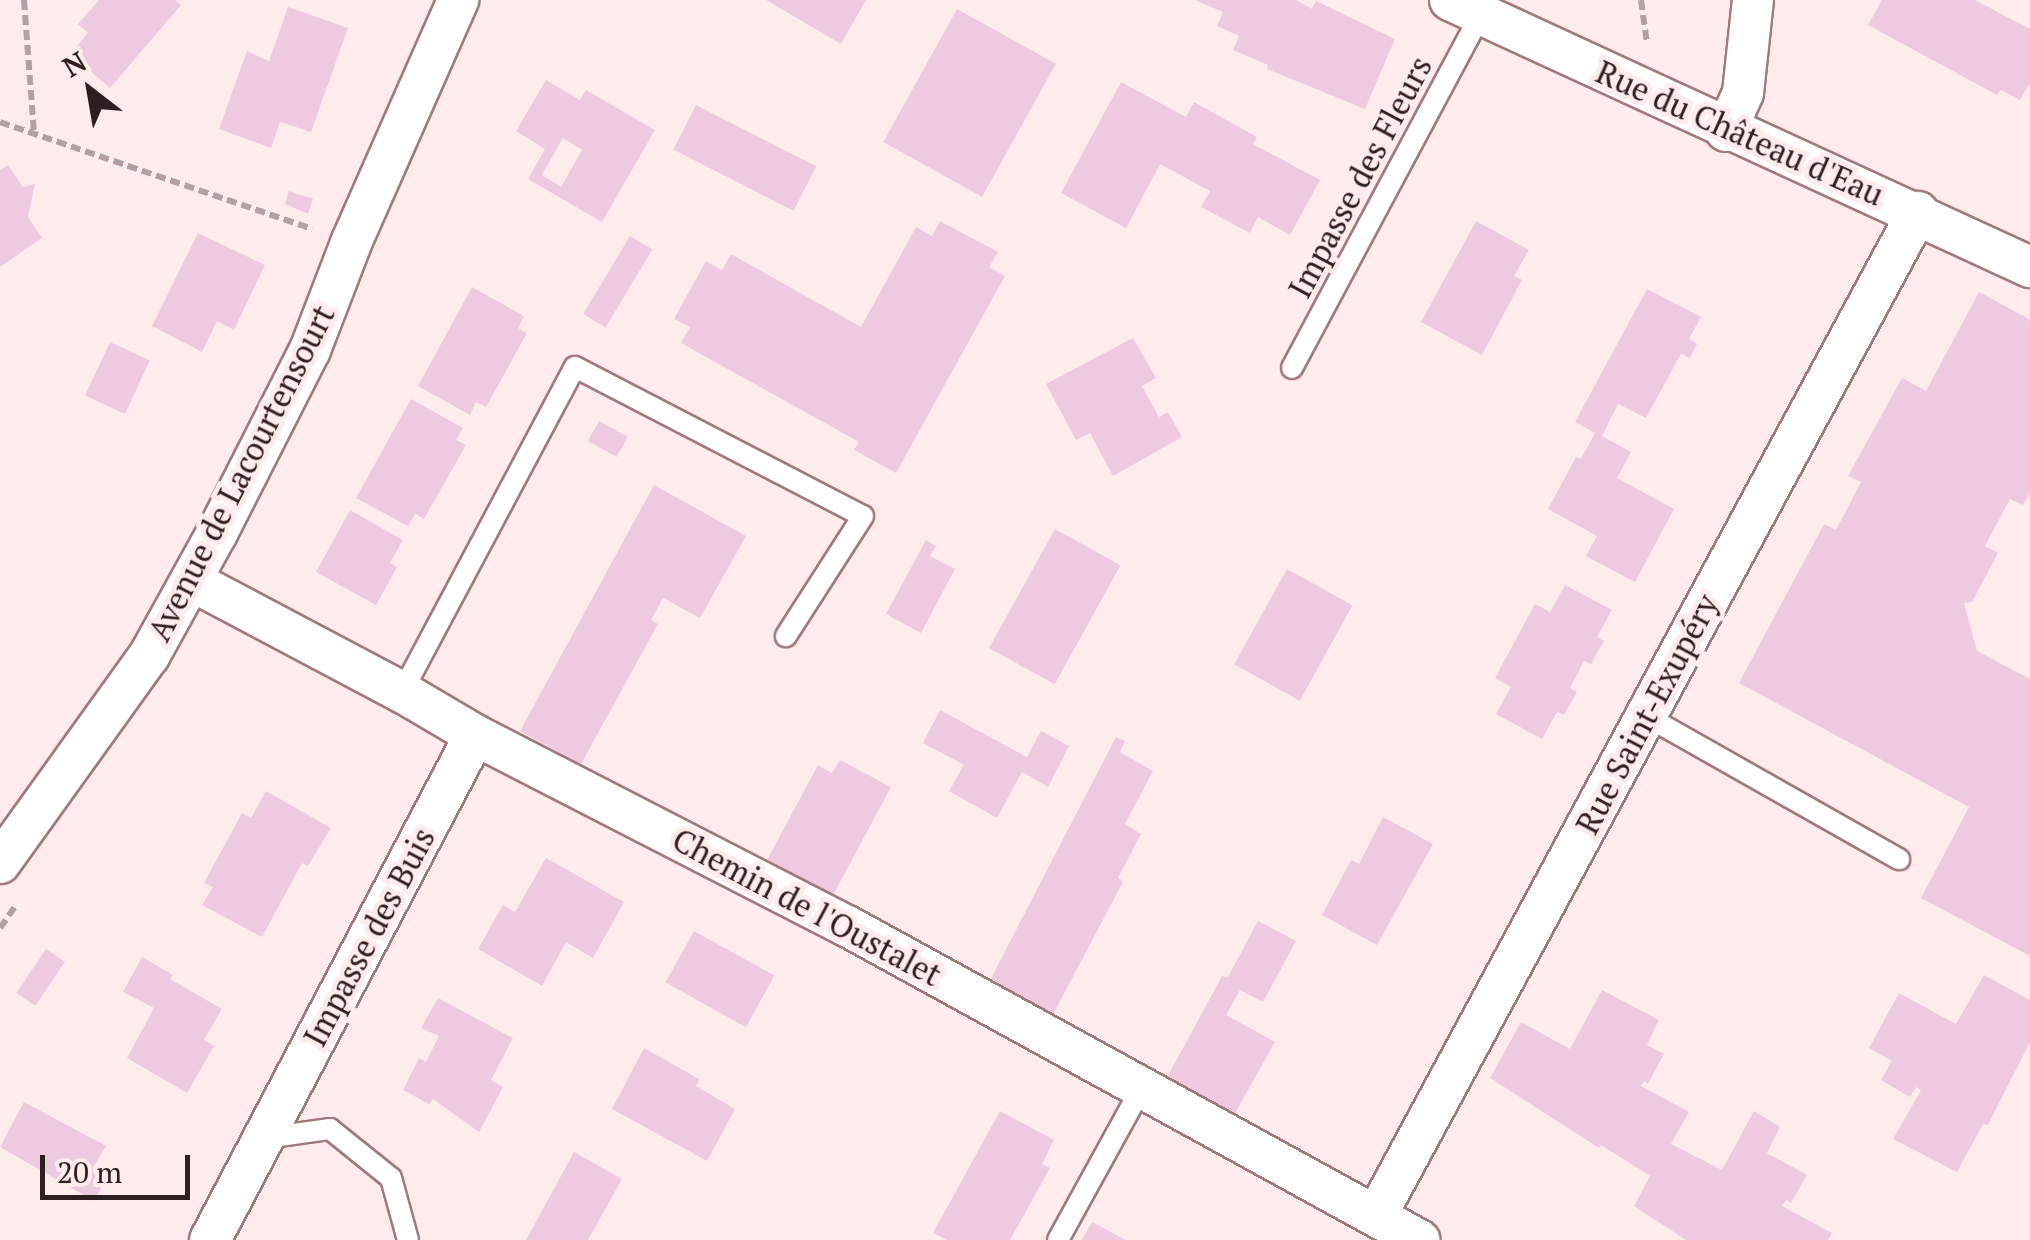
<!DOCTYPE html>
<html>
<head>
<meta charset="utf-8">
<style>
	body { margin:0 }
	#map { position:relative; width:2030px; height:1240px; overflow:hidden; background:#feecec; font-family:"PT Serif",serif }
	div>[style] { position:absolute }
	.building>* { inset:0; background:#edcae0; transform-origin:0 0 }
	.path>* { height:6px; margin-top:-3px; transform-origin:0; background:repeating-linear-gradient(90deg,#b2a1a1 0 10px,transparent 0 15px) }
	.roads { filter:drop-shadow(2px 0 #a0797b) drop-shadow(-2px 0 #a0797b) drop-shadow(0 2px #a0797b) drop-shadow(0 -2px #a0797b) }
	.service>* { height:20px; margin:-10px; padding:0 10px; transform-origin:10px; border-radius:10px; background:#fff }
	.minor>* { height:40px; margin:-20px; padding:0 20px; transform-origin:20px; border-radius:20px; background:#fff }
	span { translate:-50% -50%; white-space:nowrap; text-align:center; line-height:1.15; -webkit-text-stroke:10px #feecec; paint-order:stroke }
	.street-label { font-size:32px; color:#2e1e1f }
	.north { position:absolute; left:40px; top:40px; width:100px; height:100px; -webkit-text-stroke:8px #feecec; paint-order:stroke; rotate:329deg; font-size:28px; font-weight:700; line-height:40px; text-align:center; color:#2e1e1f }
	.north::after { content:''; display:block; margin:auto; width:35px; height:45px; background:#2e1e1f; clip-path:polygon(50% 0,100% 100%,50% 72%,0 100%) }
	.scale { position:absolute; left:40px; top:1155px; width:150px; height:45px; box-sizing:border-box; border:5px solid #2e1e1f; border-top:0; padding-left:12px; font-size:30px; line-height:35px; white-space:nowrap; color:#2e1e1f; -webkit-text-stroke:8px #feecec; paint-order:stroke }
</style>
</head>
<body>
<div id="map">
	<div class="building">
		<i style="clip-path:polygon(175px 0,181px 5px,110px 88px,70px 54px,88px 33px,78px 24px,99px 0)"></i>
		<i style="clip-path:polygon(766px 0,866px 0,841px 44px)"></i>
		<i style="clip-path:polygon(1195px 0,1296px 0,1312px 9px,1316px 1px,1395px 39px,1365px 109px,1267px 69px,1268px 65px,1233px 50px,1239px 36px,1217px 26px,1223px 12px)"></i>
		<i style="clip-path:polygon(1882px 0,1975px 0,2030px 29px,2030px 83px,2020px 100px,2001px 90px,1997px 95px,1868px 25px)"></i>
		<i style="clip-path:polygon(288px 7px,348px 28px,311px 132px,280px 122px,271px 148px,219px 129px,247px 51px,269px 61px)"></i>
		<i style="left:957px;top:9px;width:113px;height:152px;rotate:29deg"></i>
		<i style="clip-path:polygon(evenodd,546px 80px,580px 100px,586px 90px,655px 130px,602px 222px,528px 179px,545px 149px,516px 131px,546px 80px,563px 138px,582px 150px,561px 187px,542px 175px,563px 138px)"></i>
		<i style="clip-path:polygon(1121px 82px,1186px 117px,1194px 102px,1257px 137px,1253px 144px,1320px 180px,1290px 235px,1258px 217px,1250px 233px,1201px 207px,1210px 191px,1160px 164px,1126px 228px,1061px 193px)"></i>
		<i style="left:696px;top:105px;width:135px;height:50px;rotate:27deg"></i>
		<i style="clip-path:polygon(8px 165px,23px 187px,35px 184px,28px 217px,42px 238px,0 267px,0 170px)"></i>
		<i style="clip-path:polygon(289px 191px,313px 199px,308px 214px,285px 204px)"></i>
		<i style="clip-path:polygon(940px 221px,998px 252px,989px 267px,1005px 276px,896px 473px,854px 450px,859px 442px,681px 343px,690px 327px,674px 319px,706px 261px,722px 270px,731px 254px,861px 327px,916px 227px,932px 236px)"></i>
		<i style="clip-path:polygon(1476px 221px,1529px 250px,1514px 276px,1522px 280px,1482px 355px,1421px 322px)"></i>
		<i style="clip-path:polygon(198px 233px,265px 265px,234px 330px,217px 321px,202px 352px,152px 326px)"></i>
		<i style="left:630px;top:236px;width:26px;height:91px;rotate:31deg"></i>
		<i style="clip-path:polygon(472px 287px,524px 316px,518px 328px,527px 333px,486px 407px,476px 402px,470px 415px,418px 386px)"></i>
		<i style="clip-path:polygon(1647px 289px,1701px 317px,1689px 339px,1697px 344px,1690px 358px,1681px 354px,1646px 418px,1618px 404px,1602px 436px,1631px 452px,1617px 478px,1674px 509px,1635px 582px,1586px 556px,1597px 536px,1548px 509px,1576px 457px,1581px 459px,1595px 433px,1575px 422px)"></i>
		<i style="clip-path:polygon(1979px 292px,2029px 319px,2030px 327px,2030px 493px,2023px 505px,2010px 499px,1985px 546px,1998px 553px,1972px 602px,1964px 603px,1977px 651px,2030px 679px,2030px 956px,1921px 898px,1969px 807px,1739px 683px,1824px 524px,1836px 530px,1861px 482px,1848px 476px,1902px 378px,1926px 391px)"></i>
		<i style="clip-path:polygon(1133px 338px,1156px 378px,1142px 386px,1159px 417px,1168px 412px,1182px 437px,1113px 476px,1090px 433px,1076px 440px,1046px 384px)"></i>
		<i style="left:110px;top:342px;width:44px;height:59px;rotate:25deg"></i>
		<i style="clip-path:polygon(411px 399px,463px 428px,456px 440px,466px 445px,424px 519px,415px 514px,408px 526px,356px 498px)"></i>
		<i style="left:599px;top:421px;width:33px;height:23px;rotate:29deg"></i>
		<i style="clip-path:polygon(654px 485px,746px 536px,700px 618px,663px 598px,651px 620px,658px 624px,581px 764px,520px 731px)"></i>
		<i style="clip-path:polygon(350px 510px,403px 540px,390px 563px,397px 567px,376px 605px,316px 572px)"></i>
		<i style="left:1055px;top:529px;width:75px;height:136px;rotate:29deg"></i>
		<i style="clip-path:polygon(926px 540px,936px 546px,930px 556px,955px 569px,921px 633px,886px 614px)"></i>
		<i style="left:1287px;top:569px;width:75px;height:109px;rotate:29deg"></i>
		<i style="clip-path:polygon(1565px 585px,1612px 610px,1597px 637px,1604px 641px,1591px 664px,1584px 661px,1570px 688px,1577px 692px,1564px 715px,1557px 712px,1542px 739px,1496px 714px,1511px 687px,1495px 678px,1535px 604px,1550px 612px)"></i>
		<i style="clip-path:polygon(940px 710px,1027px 757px,1041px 731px,1069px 746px,1048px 787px,1022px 772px,997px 818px,949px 791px,964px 765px,923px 743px)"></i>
		<i style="clip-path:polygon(1116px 737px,1125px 741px,1120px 752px,1153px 771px,1125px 824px,1141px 834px,1118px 878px,1123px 882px,1049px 1022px,986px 988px)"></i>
		<i style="clip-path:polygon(840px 760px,891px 787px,832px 897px,767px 860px,818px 765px,832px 773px)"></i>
		<i style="clip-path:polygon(266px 791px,331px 828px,308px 866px,302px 863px,262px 937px,202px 905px,213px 887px,204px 883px,242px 813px,251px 818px)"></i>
		<i style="clip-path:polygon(1383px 817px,1433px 844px,1377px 945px,1322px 915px,1351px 860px,1359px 864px)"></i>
		<i style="clip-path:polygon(546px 858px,624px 902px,593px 958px,566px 942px,542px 986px,478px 949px,503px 905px,515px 912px)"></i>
		<i style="clip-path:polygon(1258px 921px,1296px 941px,1263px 1002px,1240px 990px,1226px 1015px,1275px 1042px,1229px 1124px,1163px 1085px,1222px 976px,1228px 977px)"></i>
		<i style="left:694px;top:931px;width:92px;height:59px;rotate:29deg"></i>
		<i style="left:46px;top:949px;width:23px;height:53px;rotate:34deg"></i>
		<i style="clip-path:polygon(142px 957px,173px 975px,170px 979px,222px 1009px,204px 1040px,214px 1046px,187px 1093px,127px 1058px,154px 1008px,123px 992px)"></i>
		<i style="clip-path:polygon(1984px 975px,2030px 1000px,2030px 1042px,1988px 1125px,1983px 1124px,1957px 1172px,1893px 1139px,1921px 1090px,1916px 1087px,1910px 1097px,1881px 1080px,1892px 1061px,1869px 1048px,1899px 993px,1956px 1024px)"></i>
		<i style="clip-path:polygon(1602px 990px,1659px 1020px,1647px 1045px,1664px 1054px,1648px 1084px,1644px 1081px,1641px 1086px,1689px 1112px,1671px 1144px,1722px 1170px,1754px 1111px,1780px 1127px,1767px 1153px,1807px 1175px,1791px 1203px,1786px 1200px,1782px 1206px,1832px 1233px,1828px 1240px,1686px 1240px,1634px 1206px,1650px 1176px,1601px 1145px,1599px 1148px,1490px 1078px,1521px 1022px,1570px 1049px)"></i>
		<i style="clip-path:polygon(438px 998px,513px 1038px,491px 1080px,503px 1087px,479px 1132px,433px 1099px,429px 1104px,403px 1090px,419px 1058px,426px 1062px,439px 1036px,421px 1028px)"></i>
		<i style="clip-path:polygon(644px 1048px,699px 1079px,696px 1086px,735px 1109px,707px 1161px,612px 1109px)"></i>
		<i style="clip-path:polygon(24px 1102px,106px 1146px,92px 1169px,107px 1177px,94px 1201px,0 1147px)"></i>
		<i style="clip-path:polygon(1000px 1111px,1054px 1140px,1042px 1164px,1050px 1168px,1010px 1240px,947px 1240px,933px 1233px)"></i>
		<i style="clip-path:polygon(574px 1152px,622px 1179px,588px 1240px,526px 1240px)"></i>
		<i style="clip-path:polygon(1092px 1222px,1126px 1240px,1082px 1240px)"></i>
	</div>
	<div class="path">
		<i style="left:24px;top:0;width:134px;rotate:85.7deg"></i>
		<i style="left:1641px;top:0;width:43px;rotate:82.1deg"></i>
		<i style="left:0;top:122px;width:330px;rotate:18.9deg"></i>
		<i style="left:0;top:928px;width:29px;rotate:-55deg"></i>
	</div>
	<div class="roads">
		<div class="service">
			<i style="left:1292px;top:368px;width:399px;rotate:-61.9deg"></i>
			<i style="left:402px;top:692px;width:368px;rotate:-62deg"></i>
			<i style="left:575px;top:367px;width:324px;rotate:27.4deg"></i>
			<i style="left:863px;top:516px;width:143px;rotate:122.7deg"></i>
			<i style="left:1646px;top:716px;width:291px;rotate:29.5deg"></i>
			<i style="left:265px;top:1138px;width:66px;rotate:-7.9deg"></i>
			<i style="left:330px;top:1129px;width:78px;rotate:38.8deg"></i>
			<i style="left:391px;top:1178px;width:64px;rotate:74.7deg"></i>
			<i style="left:1058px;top:1240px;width:175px;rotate:-61.2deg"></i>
		</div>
		<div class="minor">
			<i style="left:1450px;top:0;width:639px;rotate:24.72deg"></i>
			<i style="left:1726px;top:131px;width:42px;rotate:-65.9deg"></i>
			<i style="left:1743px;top:93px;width:94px;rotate:-83.9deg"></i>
			<i style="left:192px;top:581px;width:238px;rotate:27.9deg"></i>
			<i style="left:402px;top:692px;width:85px;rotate:30.5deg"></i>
			<i style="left:475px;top:735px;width:418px;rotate:27.2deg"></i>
			<i style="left:847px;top:926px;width:653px;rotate:28.76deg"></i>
			<i style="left:0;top:863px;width:255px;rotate:-54.3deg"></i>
			<i style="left:149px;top:656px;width:141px;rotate:-61.1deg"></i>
			<i style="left:217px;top:533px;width:205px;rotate:-63.1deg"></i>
			<i style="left:310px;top:350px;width:115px;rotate:-69deg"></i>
			<i style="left:351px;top:243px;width:266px;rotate:-66.2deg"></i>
			<i style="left:1376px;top:1216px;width:1141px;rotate:-61.64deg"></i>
			<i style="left:210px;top:1240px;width:570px;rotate:-62.31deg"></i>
		</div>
	</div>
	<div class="street-label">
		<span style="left:1740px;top:133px;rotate:24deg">Rue du Château d'Eau</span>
		<span style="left:1360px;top:177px;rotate:-62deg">Impasse des Fleurs</span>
		<span style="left:241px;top:473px;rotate:-63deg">Avenue de Lacourtensourt</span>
		<span style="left:1647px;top:714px;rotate:-62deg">Rue Saint-Exupéry</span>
		<span style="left:807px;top:907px;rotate:28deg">Chemin de l'Oustalet</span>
		<span style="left:369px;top:937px;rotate:-62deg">Impasse des Buis</span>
	</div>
	<div class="north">N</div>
	<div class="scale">20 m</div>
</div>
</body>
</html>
